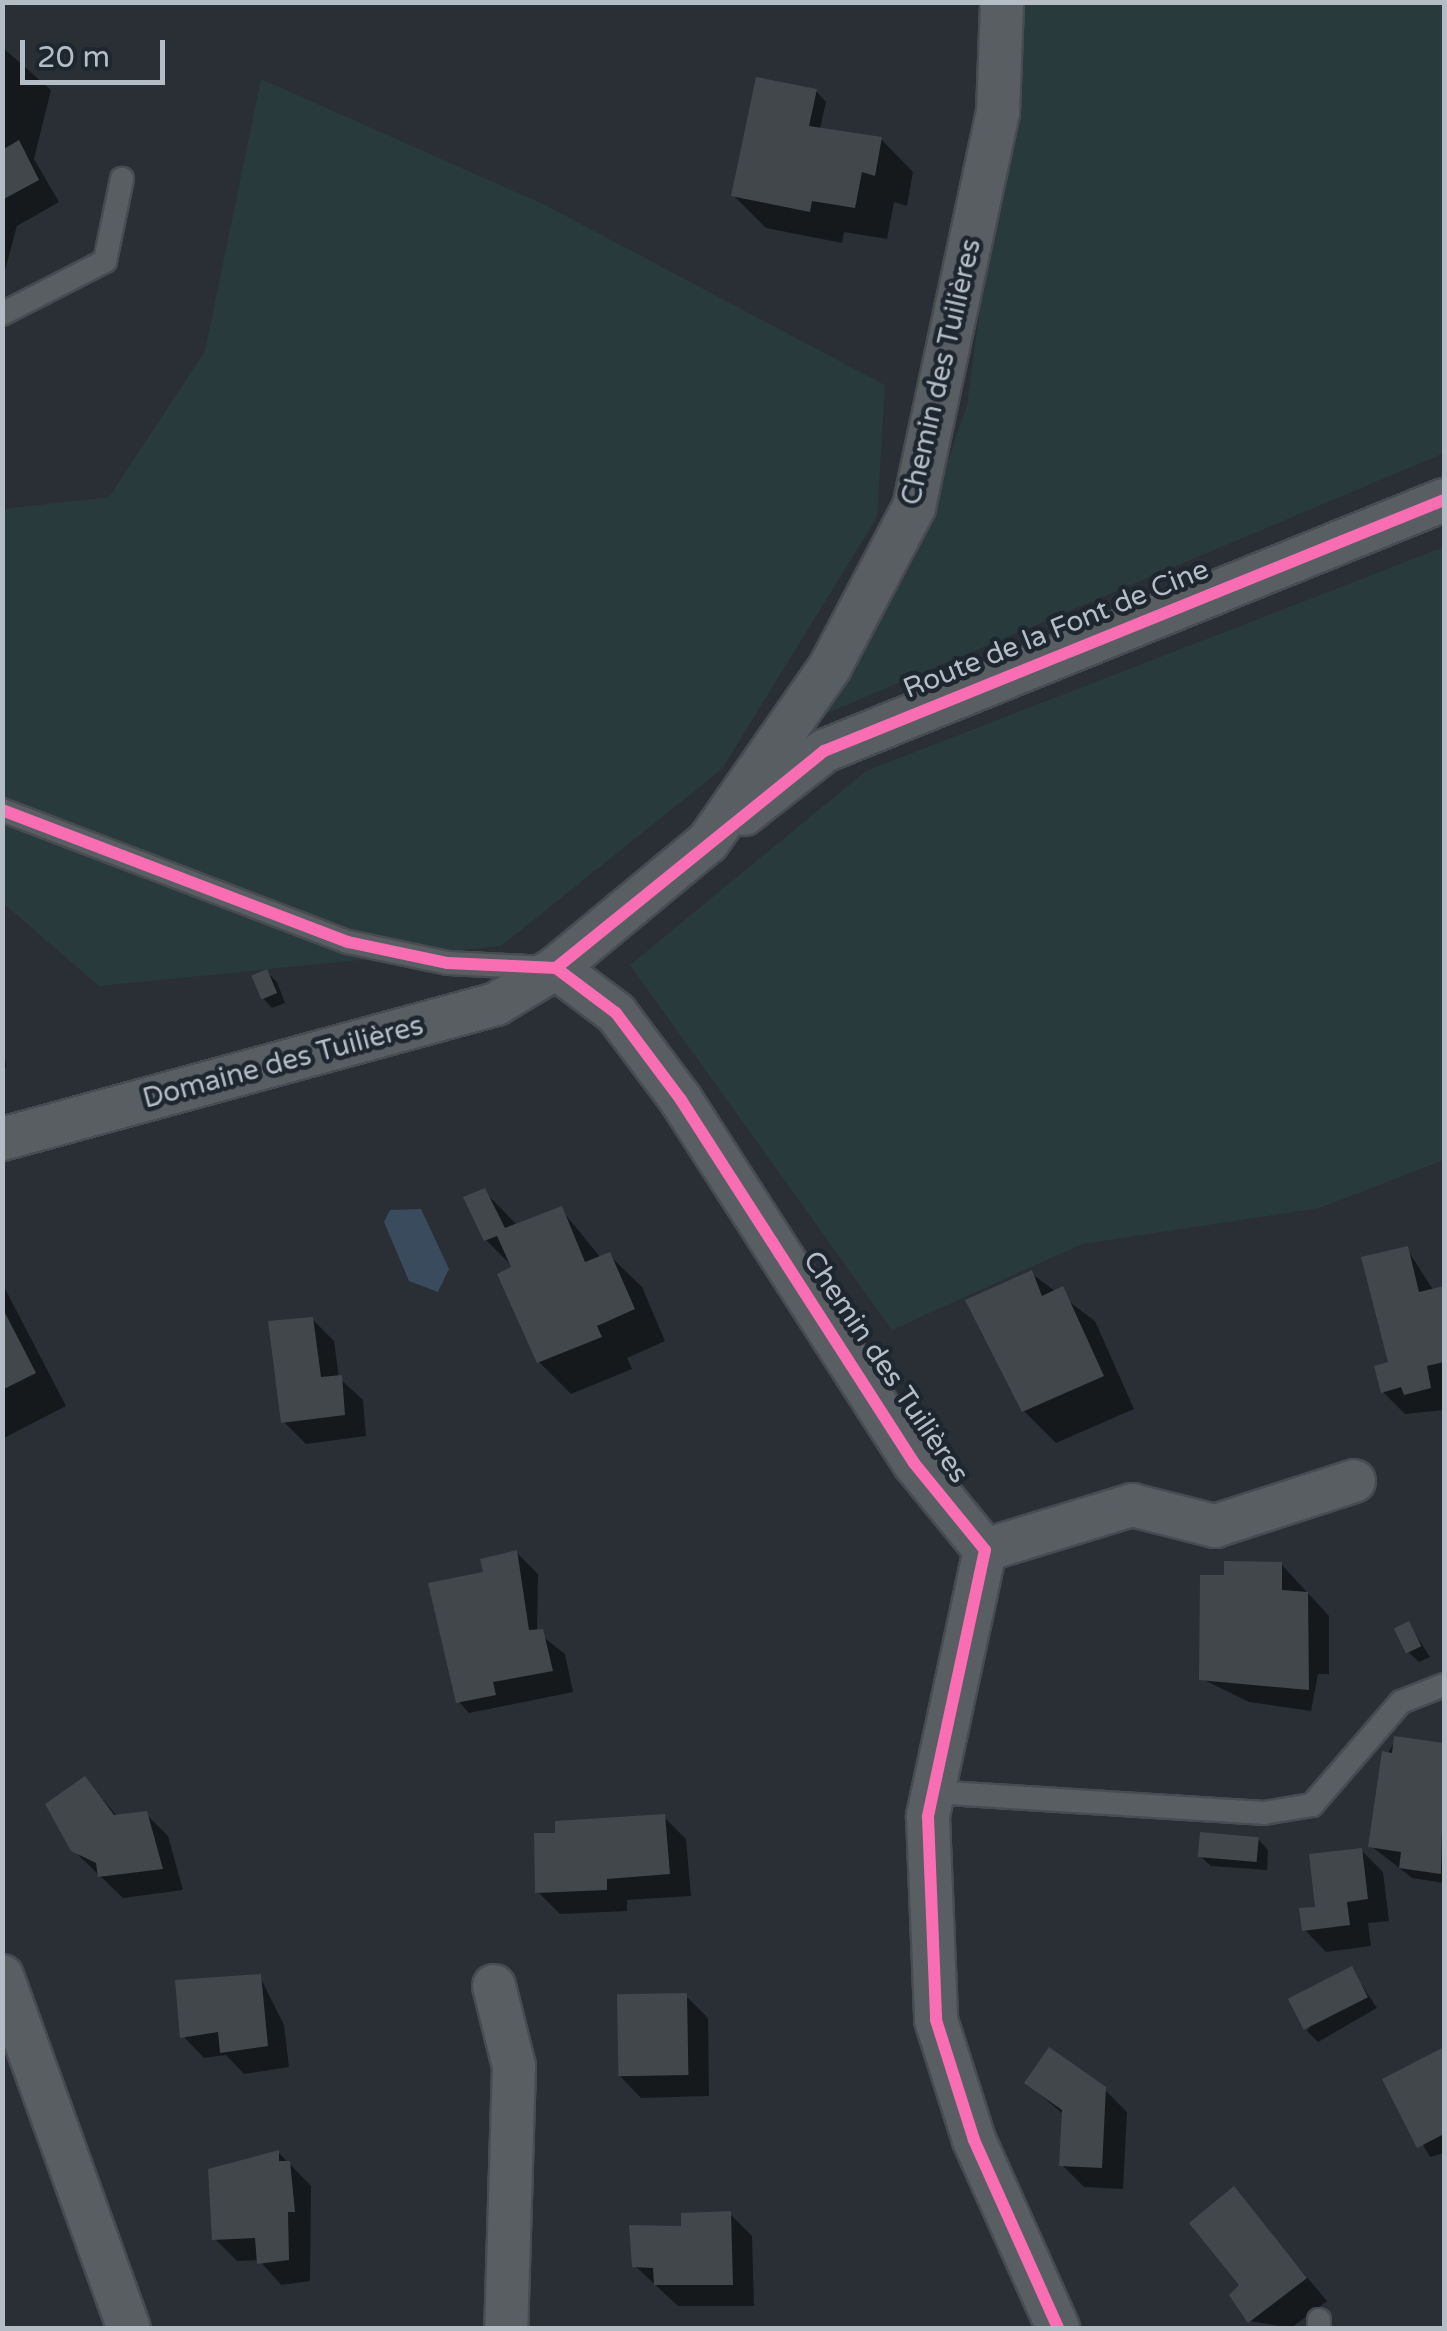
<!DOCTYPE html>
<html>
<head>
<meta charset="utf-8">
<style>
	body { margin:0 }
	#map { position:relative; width:1447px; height:2331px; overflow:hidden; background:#2a2f35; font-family:"Varela Round",sans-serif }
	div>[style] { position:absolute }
	.green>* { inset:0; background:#283a3b }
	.water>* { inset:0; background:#3a4b5e }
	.shadow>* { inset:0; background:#0007 }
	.building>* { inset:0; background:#42474c; transform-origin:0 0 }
	.roads { filter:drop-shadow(2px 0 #484b50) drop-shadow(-2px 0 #484b50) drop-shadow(0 2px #484b50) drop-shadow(0 -2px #484b50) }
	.service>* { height:22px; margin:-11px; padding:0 11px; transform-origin:11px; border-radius:11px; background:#595e63 }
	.minor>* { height:42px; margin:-21px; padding:0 21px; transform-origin:21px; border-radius:21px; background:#595e63 }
	.cycleway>* { height:12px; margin:-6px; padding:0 6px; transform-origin:6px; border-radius:6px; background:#f96db3 }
	span { translate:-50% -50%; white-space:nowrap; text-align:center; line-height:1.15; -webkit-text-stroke:9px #1e262f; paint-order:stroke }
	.street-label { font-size:28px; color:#b4bcc6 }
	.frame { position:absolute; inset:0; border:5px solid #b4bcc6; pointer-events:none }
	.scale { position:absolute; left:20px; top:40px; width:145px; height:45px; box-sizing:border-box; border:5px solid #b4bcc6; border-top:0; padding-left:12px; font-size:30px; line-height:35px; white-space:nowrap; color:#b4bcc6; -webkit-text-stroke:8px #1e262f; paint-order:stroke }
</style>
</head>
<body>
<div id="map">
	<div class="green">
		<i style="clip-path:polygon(1021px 3px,1444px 3px,1444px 453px,825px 714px,915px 557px,967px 405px)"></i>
		<i style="clip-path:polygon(261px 79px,545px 205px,885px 385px,877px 517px,722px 769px,501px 946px,99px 986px,3px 903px,3px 509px,109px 497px,205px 351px)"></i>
		<i style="clip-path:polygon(1444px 547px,1444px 1160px,1319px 1208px,1082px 1244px,892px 1330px,630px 965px,866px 771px)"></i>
	</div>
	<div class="water">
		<i style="clip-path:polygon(421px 1209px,449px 1269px,438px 1292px,409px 1281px,384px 1222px,390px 1210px)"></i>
	</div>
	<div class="shadow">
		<i style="clip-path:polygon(2px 47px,51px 90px,34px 159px,59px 202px,17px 226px,2px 281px)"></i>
		<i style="clip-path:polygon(816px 91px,826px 102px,820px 129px,881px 139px,913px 172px,907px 206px,894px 202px,887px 239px,844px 232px,842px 243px,766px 228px,734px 196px)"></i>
		<i style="clip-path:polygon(267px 972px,277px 982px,285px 1003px,272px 1008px,262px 997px)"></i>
		<i style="clip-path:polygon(2px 1025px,6px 1068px,2px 1068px)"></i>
		<i style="clip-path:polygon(484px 1191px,518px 1226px,561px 1209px,601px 1258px,609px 1255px,642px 1287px,665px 1341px,627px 1358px,632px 1369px,571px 1394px,539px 1362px,514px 1268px,486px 1240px)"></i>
		<i style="clip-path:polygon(1407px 1249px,1434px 1291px,1444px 1288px,1444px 1410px,1405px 1414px,1383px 1392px)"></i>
		<i style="clip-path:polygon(1031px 1273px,1095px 1321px,1134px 1409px,1056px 1443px,1024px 1411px)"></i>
		<i style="clip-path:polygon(2px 1283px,66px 1406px,2px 1439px)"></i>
		<i style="clip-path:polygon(312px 1319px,334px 1341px,339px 1378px,363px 1400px,366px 1436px,306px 1444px,284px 1422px)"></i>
		<i style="clip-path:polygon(516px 1552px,538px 1574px,537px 1632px,565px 1654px,573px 1692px,469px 1713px,459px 1702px,486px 1574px)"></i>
		<i style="clip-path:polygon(1281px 1564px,1329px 1616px,1329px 1674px,1318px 1674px,1311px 1711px,1249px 1702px,1202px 1679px,1226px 1578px)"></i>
		<i style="clip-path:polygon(1409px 1624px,1430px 1657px,1419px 1662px,1408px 1652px)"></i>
		<i style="clip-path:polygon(1396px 1739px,1444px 1746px,1444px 1883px,1412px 1878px,1371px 1846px,1383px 1762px)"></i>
		<i style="clip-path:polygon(85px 1779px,118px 1817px,146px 1814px,168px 1836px,183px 1890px,123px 1898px,73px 1850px)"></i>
		<i style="clip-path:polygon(664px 1817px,686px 1839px,691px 1896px,627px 1900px,627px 1911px,560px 1914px,538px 1892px,558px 1835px)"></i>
		<i style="clip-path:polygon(1258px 1839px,1268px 1850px,1267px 1870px,1211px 1866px,1200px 1856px)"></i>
		<i style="clip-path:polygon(1361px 1850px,1383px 1872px,1389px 1921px,1368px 1923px,1371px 1946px,1326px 1952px,1305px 1930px)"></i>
		<i style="clip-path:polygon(1351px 1969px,1377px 2008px,1318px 2042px,1307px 2031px)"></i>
		<i style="clip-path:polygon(260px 1977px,284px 2025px,289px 2067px,244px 2074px,226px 2055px,204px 2058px,183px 2036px)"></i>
		<i style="clip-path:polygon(686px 1996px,708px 2018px,709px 2096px,641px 2098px,620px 2076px)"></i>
		<i style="clip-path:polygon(1444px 2050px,1444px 2153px,1430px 2157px,1386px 2080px)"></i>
		<i style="clip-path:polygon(1027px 2083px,1104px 2089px,1127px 2112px,1123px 2189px,1084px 2187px,1062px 2165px,1064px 2115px)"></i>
		<i style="clip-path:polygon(279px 2153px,311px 2186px,310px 2281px,281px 2285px,259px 2260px,237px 2261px,215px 2239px)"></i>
		<i style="clip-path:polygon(1234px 2190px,1327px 2301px,1291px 2328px,1250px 2321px)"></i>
		<i style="clip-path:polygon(730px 2214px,752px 2236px,754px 2306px,678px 2306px,635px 2266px,683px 2228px)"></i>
	</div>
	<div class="building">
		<i style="clip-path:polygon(756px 77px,817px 89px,809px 126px,882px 137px,875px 176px,862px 172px,855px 208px,812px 201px,810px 212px,731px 196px)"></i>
		<i style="clip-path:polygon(19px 140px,39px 180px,2px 200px,2px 150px)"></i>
		<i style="left:267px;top:969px;width:26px;height:17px;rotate:67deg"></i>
		<i style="clip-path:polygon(485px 1188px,505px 1228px,562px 1206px,585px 1262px,610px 1252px,635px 1309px,597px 1326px,602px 1337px,537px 1363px,497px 1274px,511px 1267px,497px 1236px,484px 1241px,463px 1197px)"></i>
		<i style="clip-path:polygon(1408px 1246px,1419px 1292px,1444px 1286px,1444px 1362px,1427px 1366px,1431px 1388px,1404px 1395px,1401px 1387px,1381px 1393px,1374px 1366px,1388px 1362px,1361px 1257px)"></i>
		<i style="clip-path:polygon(1032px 1270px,1042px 1296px,1063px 1286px,1104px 1376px,1022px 1412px,965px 1300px)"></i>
		<i style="clip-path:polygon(2px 1307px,36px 1373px,2px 1390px)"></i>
		<i style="clip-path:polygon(313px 1317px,321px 1377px,342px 1375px,345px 1415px,281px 1423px,268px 1321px)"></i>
		<i style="clip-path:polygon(517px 1550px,529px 1630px,543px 1629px,553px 1671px,493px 1682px,496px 1695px,456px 1703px,428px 1583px,483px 1572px,480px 1559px)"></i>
		<i style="clip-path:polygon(1224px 1561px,1282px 1562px,1282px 1590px,1308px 1592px,1309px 1690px,1199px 1680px,1200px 1575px,1224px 1575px)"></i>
		<i style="left:1409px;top:1621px;width:28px;height:17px;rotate:64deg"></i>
		<i style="clip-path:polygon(1394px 1736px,1444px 1743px,1441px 1874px,1399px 1868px,1401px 1852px,1368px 1847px,1382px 1751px,1392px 1753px)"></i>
		<i style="clip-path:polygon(85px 1776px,114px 1815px,147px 1811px,163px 1869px,98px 1877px,96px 1863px,71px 1851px,45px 1804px)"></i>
		<i style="clip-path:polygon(665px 1814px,670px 1874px,607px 1879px,607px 1890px,535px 1893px,534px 1833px,555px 1833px,555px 1821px)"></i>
		<i style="left:1200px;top:1832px;width:59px;height:25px;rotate:5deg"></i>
		<i style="clip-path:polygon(1362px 1848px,1368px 1899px,1347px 1902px,1350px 1925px,1302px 1931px,1299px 1908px,1315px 1907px,1309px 1854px)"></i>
		<i style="left:1352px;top:1966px;width:35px;height:72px;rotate:63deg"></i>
		<i style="clip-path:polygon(261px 1974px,268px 2046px,220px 2053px,218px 2032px,180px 2038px,175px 1980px)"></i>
		<i style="left:687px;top:1993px;width:82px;height:70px;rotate:89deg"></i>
		<i style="clip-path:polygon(1049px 2047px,1106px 2087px,1102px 2168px,1059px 2166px,1062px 2110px,1024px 2083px)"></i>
		<i style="clip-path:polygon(1444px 2047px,1444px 2134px,1417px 2148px,1382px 2079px)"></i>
		<i style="clip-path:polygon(279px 2150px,279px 2161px,290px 2161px,295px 2212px,288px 2212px,289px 2260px,257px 2264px,255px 2238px,212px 2240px,208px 2169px)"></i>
		<i style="clip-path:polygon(1234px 2186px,1307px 2278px,1248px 2323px,1229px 2295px,1239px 2285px,1189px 2223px)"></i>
		<i style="clip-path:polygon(731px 2211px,733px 2285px,654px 2285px,653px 2268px,632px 2267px,629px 2225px,681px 2226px,681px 2213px)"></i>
	</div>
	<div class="roads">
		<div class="service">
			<i style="left:2px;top:314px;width:116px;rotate:-27.2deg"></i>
			<i style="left:105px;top:261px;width:84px;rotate:-78.3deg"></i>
			<i style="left:2px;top:810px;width:370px;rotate:20.9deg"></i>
			<i style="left:348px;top:942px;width:102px;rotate:11.9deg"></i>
			<i style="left:448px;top:963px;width:99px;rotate:2.9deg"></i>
			<i style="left:931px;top:1792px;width:334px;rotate:3.6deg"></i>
			<i style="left:1264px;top:1813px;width:49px;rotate:-9.5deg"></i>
			<i style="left:1312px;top:1805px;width:136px;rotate:-49.2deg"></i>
			<i style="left:1401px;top:1702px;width:46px;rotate:-21.6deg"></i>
			<i style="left:1319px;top:2320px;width:8px;rotate:90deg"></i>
		</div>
		<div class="minor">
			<i style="left:744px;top:814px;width:102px;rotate:-38.2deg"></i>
			<i style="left:824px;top:751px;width:669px;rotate:-22.04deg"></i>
			<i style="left:556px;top:968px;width:75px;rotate:36.9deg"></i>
			<i style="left:616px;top:1013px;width:109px;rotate:53.2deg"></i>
			<i style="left:681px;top:1100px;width:431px;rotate:57.3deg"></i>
			<i style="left:914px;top:1463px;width:112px;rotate:50.8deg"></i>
			<i style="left:985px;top:1550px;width:273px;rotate:102.1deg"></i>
			<i style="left:928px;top:1817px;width:203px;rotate:87.7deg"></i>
			<i style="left:936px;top:2020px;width:126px;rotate:72.4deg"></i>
			<i style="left:974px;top:2140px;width:206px;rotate:65.9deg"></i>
			<i style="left:2px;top:1139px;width:512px;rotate:-15.28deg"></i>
			<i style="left:496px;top:1004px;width:70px;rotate:-31deg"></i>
			<i style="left:556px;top:968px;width:197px;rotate:-39.7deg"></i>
			<i style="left:708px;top:842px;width:213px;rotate:-55.1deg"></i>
			<i style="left:830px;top:667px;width:181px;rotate:-62.3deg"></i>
			<i style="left:914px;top:507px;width:403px;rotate:-78deg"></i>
			<i style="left:998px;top:113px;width:111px;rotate:-87.9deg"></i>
			<i style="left:985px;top:1550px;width:154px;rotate:-17deg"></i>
			<i style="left:1132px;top:1505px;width:86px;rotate:14.2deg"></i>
			<i style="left:1215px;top:1526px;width:146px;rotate:-17.9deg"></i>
			<i style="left:2px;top:1976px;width:374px;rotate:70.2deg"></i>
			<i style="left:494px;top:1986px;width:82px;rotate:76deg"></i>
			<i style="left:514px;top:2066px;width:262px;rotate:91.7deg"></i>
		</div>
	</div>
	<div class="cycleway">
		<i style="left:2px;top:810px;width:370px;rotate:20.9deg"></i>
		<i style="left:348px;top:942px;width:102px;rotate:11.9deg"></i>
		<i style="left:448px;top:963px;width:108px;rotate:2.7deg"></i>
		<i style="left:556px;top:968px;width:75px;rotate:36.9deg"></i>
		<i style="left:616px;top:1013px;width:109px;rotate:53.2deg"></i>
		<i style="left:681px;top:1100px;width:431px;rotate:57.3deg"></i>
		<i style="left:914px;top:1463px;width:112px;rotate:50.8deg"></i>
		<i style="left:985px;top:1550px;width:273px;rotate:102.1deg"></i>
		<i style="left:928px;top:1817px;width:203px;rotate:87.7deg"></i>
		<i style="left:936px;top:2020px;width:126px;rotate:72.4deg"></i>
		<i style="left:974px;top:2140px;width:206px;rotate:65.9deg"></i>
		<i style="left:556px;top:968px;width:345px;rotate:-39deg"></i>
		<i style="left:824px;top:751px;width:669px;rotate:-22.04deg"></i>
	</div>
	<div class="street-label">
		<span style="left:941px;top:372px;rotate:-77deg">Chemin des Tuilières</span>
		<span style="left:1056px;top:629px;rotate:-22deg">Route de la Font de Cine</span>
		<span style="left:283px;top:1062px;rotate:-15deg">Domaine des Tuilières</span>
		<span style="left:886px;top:1367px;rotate:56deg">Chemin des Tuilières</span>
	</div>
	<div class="frame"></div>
	<div class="scale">20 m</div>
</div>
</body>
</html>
